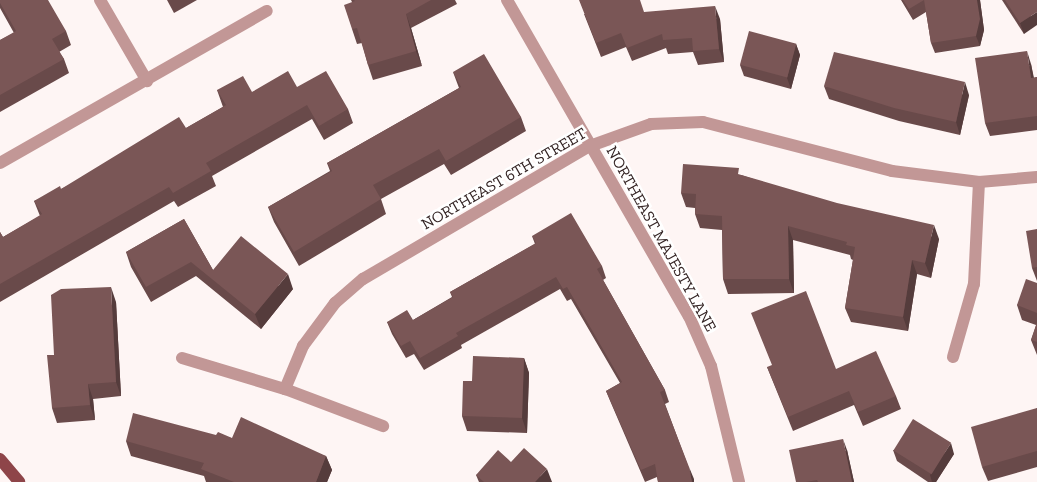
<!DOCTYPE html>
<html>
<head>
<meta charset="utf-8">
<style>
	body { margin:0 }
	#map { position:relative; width:1037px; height:482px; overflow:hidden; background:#fef5f4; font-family:"Zilla Slab",serif }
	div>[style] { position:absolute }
	.minor>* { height:12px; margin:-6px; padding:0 6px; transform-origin:6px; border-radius:6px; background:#c29796 }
	.major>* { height:12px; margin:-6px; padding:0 6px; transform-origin:6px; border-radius:6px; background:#8e4549 }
	.wall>* { inset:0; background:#694a4a }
	.shaded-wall>* { inset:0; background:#553c3c }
	.building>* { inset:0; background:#7a5656; transform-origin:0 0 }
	span { translate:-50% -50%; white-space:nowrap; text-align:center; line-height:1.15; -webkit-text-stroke:5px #fff; paint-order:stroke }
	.street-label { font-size:16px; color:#342424 }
</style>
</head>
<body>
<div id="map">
	<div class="minor">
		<i style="left:100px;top:0;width:94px;rotate:59.9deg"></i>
		<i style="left:507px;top:0;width:365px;rotate:60.1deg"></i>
		<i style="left:689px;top:316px;width:55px;rotate:66.3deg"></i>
		<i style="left:711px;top:366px;width:119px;rotate:76.4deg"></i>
		<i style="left:0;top:163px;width:307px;rotate:-29.7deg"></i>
		<i style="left:953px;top:357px;width:76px;rotate:-74deg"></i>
		<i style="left:974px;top:284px;width:102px;rotate:-87.2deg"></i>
		<i style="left:182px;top:358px;width:108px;rotate:16.8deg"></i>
		<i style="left:285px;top:389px;width:105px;rotate:20.7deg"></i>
		<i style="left:285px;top:389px;width:47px;rotate:-67.3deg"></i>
		<i style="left:303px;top:346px;width:54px;rotate:-53.3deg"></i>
		<i style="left:335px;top:303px;width:37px;rotate:-41deg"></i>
		<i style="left:363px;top:279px;width:263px;rotate:-30.4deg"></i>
		<i style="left:590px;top:146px;width:65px;rotate:-19.8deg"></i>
		<i style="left:651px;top:124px;width:52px;rotate:-2.2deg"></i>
		<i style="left:703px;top:122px;width:195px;rotate:14.5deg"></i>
		<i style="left:892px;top:171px;width:88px;rotate:7.2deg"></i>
		<i style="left:979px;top:182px;width:58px;rotate:-4.9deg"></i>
	</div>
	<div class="major">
		<i style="left:0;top:459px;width:30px;rotate:50deg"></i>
	</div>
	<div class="wall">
		<i style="clip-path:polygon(0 0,66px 31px,71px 45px,59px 52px,64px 59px,69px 73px,0 112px,0 40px,14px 33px,0 8px)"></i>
		<i style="clip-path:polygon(167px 0,197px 0,174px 13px)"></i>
		<i style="clip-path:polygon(351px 0,455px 0,457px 4px,411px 28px,422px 66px,373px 80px,368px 65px,362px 43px,357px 44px,352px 29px,352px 2px)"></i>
		<i style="clip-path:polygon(901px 0,980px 0,984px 30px,980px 46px,935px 53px,931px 43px,926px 12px,913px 20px)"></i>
		<i style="clip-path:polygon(1002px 0,1037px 0,1024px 34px)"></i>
		<i style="clip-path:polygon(644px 12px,720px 19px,724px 62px,698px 65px,693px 52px,668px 54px,666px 48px,632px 61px,626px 47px,601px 57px,584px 14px)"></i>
		<i style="clip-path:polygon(796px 44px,800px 55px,791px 89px,744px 76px,740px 65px)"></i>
		<i style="clip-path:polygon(1031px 64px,1034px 78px,1037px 77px,1037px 130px,990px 136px,985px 123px)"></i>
		<i style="clip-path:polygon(453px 72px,521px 117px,526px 131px,451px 175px,444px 164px,381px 199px,386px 214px,299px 266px,274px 222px,268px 207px,330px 171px,327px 163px,459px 88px)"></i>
		<i style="clip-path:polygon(824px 86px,969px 95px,960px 135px,899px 121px,829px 99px)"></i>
		<i style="clip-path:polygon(297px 87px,348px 109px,353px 123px,324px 140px,312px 119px,212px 176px,216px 186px,178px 207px,174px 201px,0 302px,0 232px,3px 237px,40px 216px,34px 201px,61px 189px,186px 128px,223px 107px,217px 90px,252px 92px)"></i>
		<i style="clip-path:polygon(741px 175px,939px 239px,931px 278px,917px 274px,908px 331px,851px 322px,845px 308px,853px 260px,851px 259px,850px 255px,793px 240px,794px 293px,728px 294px,723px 279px,722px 230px,700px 228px,695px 214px,695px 208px,686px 207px,681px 193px)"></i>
		<i style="clip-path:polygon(184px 219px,213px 270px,293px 289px,261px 329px,196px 276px,151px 302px,131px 267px,126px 252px)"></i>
		<i style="clip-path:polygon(1037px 229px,1037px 281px,1032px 268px)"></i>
		<i style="clip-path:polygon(532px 236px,602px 266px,606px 278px,603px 280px,665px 390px,669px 402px,665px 404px,694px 482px,658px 482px,657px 477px,645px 482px,611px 403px,606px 391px,620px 383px,571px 299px,567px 301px,560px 289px,461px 345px,462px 348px,424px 370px,414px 354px,406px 358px,392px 334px,387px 322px,413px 320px,452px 297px,450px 292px,535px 244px)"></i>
		<i style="clip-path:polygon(1037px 283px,1037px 355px,1031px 340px,1036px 325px,1022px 320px,1017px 305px)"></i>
		<i style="clip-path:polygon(116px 302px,121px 396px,93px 399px,95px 420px,57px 423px,52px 408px,54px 355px)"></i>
		<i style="clip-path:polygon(524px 358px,529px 373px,527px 433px,467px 431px,462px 416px,472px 381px)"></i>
		<i style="clip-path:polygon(767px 367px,836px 369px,896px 396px,901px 409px,863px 426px,854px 405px,793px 431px)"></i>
		<i style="clip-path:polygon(1037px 408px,1037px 467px,988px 481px,982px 467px)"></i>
		<i style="clip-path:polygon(216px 435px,326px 456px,332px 470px,327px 482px,206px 482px,204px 476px,131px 456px,126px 441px)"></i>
		<i style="clip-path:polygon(847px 450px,854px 482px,796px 482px)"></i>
		<i style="clip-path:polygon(893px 450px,954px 454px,936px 482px,928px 482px,897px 461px)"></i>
		<i style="clip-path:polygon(511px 462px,552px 482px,479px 482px,476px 475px)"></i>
	</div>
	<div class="shaded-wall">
		<i style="clip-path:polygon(977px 0,980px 0,984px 30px,980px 46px,976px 36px)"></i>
		<i style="clip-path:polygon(715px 6px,720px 19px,724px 62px,719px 49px)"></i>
		<i style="clip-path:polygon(1037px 12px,1037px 25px,1024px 34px,1020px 23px)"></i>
		<i style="clip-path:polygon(406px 14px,411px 28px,422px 66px,416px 51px)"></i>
		<i style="clip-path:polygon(796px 44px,800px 55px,791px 89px,787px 78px)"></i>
		<i style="clip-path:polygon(1027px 51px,1031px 64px,1036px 92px,1031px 78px)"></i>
		<i style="clip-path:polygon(965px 82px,969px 95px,960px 135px,956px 122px)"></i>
		<i style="clip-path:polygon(934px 225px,939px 239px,931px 278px,925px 263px)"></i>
		<i style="clip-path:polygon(788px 226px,793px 240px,794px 293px,789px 279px)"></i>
		<i style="clip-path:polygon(912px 260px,917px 274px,908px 331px,903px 317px)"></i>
		<i style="clip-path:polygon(288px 274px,293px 289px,261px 329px,255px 314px)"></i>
		<i style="clip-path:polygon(111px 287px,116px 302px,121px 396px,116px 382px)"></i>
		<i style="clip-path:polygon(524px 358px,529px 373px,527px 433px,522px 418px)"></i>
		<i style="clip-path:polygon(88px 384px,93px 399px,95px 420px,90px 405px)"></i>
		<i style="clip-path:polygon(843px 439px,847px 450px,854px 482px,852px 482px)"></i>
		<i style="clip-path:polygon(951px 443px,954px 454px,936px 482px,932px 482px,930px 475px)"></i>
		<i style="clip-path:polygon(326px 456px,332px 470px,327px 482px,316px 482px)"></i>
		<i style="clip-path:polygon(689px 467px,694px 479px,694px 482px,692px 482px)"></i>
		<i style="clip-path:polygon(547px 469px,552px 482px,535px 482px)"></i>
	</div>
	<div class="building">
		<i style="clip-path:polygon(0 0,48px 0,66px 31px,52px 39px,64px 59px,0 95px,0 40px,16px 31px,0 3px)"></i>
		<i style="clip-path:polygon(354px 0,431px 0,406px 14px,416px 51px,368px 65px,357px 28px,352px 29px,344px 5px,355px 1px)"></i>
		<i style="clip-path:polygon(579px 0,640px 0,644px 12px,715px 6px,719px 49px,693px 51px,692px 38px,663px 40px,662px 34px,627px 48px,621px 33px,596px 43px)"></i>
		<i style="clip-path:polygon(903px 0,977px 0,980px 19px,976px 36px,931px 43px,924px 0,909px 9px)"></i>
		<i style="clip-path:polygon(1005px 0,1037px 0,1037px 12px,1020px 23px)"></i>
		<i style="left:749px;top:31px;width:49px;height:35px;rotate:15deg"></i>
		<i style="clip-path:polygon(1027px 51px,1031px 78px,1037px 77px,1037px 116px,985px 123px,975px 58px)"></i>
		<i style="clip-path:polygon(834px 52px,965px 82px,956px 122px,894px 108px,824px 86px)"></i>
		<i style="clip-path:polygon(484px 54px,521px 117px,446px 161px,439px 149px,373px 185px,381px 199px,294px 252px,268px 207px,332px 171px,327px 163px,461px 87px,453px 72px)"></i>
		<i style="clip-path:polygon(288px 71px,297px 87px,326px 71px,348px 109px,319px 126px,307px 105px,206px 163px,211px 171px,173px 193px,169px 187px,0 284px,0 232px,3px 237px,42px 214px,34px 201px,60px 186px,61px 189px,179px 117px,186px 128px,226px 105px,217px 90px,243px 76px,252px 92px)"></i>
		<i style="clip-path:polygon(683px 164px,739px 168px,738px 174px,837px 203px,934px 225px,925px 263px,912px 260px,903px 317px,845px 308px,855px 247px,846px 245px,847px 242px,788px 226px,789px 279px,723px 279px,722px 216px,695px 214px,696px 194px,681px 193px)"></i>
		<i style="clip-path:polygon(571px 213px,602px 266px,597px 269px,665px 390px,660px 392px,689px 467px,692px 482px,658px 482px,655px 464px,641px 470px,606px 391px,622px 382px,567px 287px,563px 289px,556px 277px,456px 333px,458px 336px,420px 358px,410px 341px,401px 346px,387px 322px,407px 310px,413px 320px,453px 297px,450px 292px,536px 243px,532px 236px)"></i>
		<i style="clip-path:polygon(184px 219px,213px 270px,241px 236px,288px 274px,255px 314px,191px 262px,146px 287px,126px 252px)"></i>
		<i style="clip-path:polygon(1037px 229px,1037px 267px,1032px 268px,1026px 231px)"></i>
		<i style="clip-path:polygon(1026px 279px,1037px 283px,1037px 313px,1017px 305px)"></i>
		<i style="clip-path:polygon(111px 287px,116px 382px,88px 384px,90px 405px,52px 408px,47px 355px,54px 355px,51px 295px,61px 289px)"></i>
		<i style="clip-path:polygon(806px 291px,836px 369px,876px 351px,896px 396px,858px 412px,849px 391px,788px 417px,767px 367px,772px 365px,751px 313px)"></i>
		<i style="clip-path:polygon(1037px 323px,1037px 342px,1031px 340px)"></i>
		<i style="clip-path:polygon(473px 356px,524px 358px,522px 418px,462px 416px,463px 381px,472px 381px)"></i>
		<i style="clip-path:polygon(1037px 408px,1037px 451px,982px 467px,971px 427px)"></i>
		<i style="clip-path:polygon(133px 413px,216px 435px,218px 432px,232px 438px,241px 417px,326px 456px,316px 482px,234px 482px,201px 469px,204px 463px,126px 441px)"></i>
		<i style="left:913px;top:419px;width:45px;height:37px;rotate:32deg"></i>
		<i style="clip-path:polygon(843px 439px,852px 482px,818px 482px,817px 480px,806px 482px,796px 482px,789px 450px)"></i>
		<i style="clip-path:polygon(524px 448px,547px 469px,535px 482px,484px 482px,476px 475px,498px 450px,511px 462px)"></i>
	</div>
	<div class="street-label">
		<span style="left:504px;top:179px;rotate:-30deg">NORTHEAST 6TH STREET</span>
		<span style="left:661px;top:239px;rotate:61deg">NORTHEAST MAJESTY LANE</span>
	</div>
</div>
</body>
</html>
